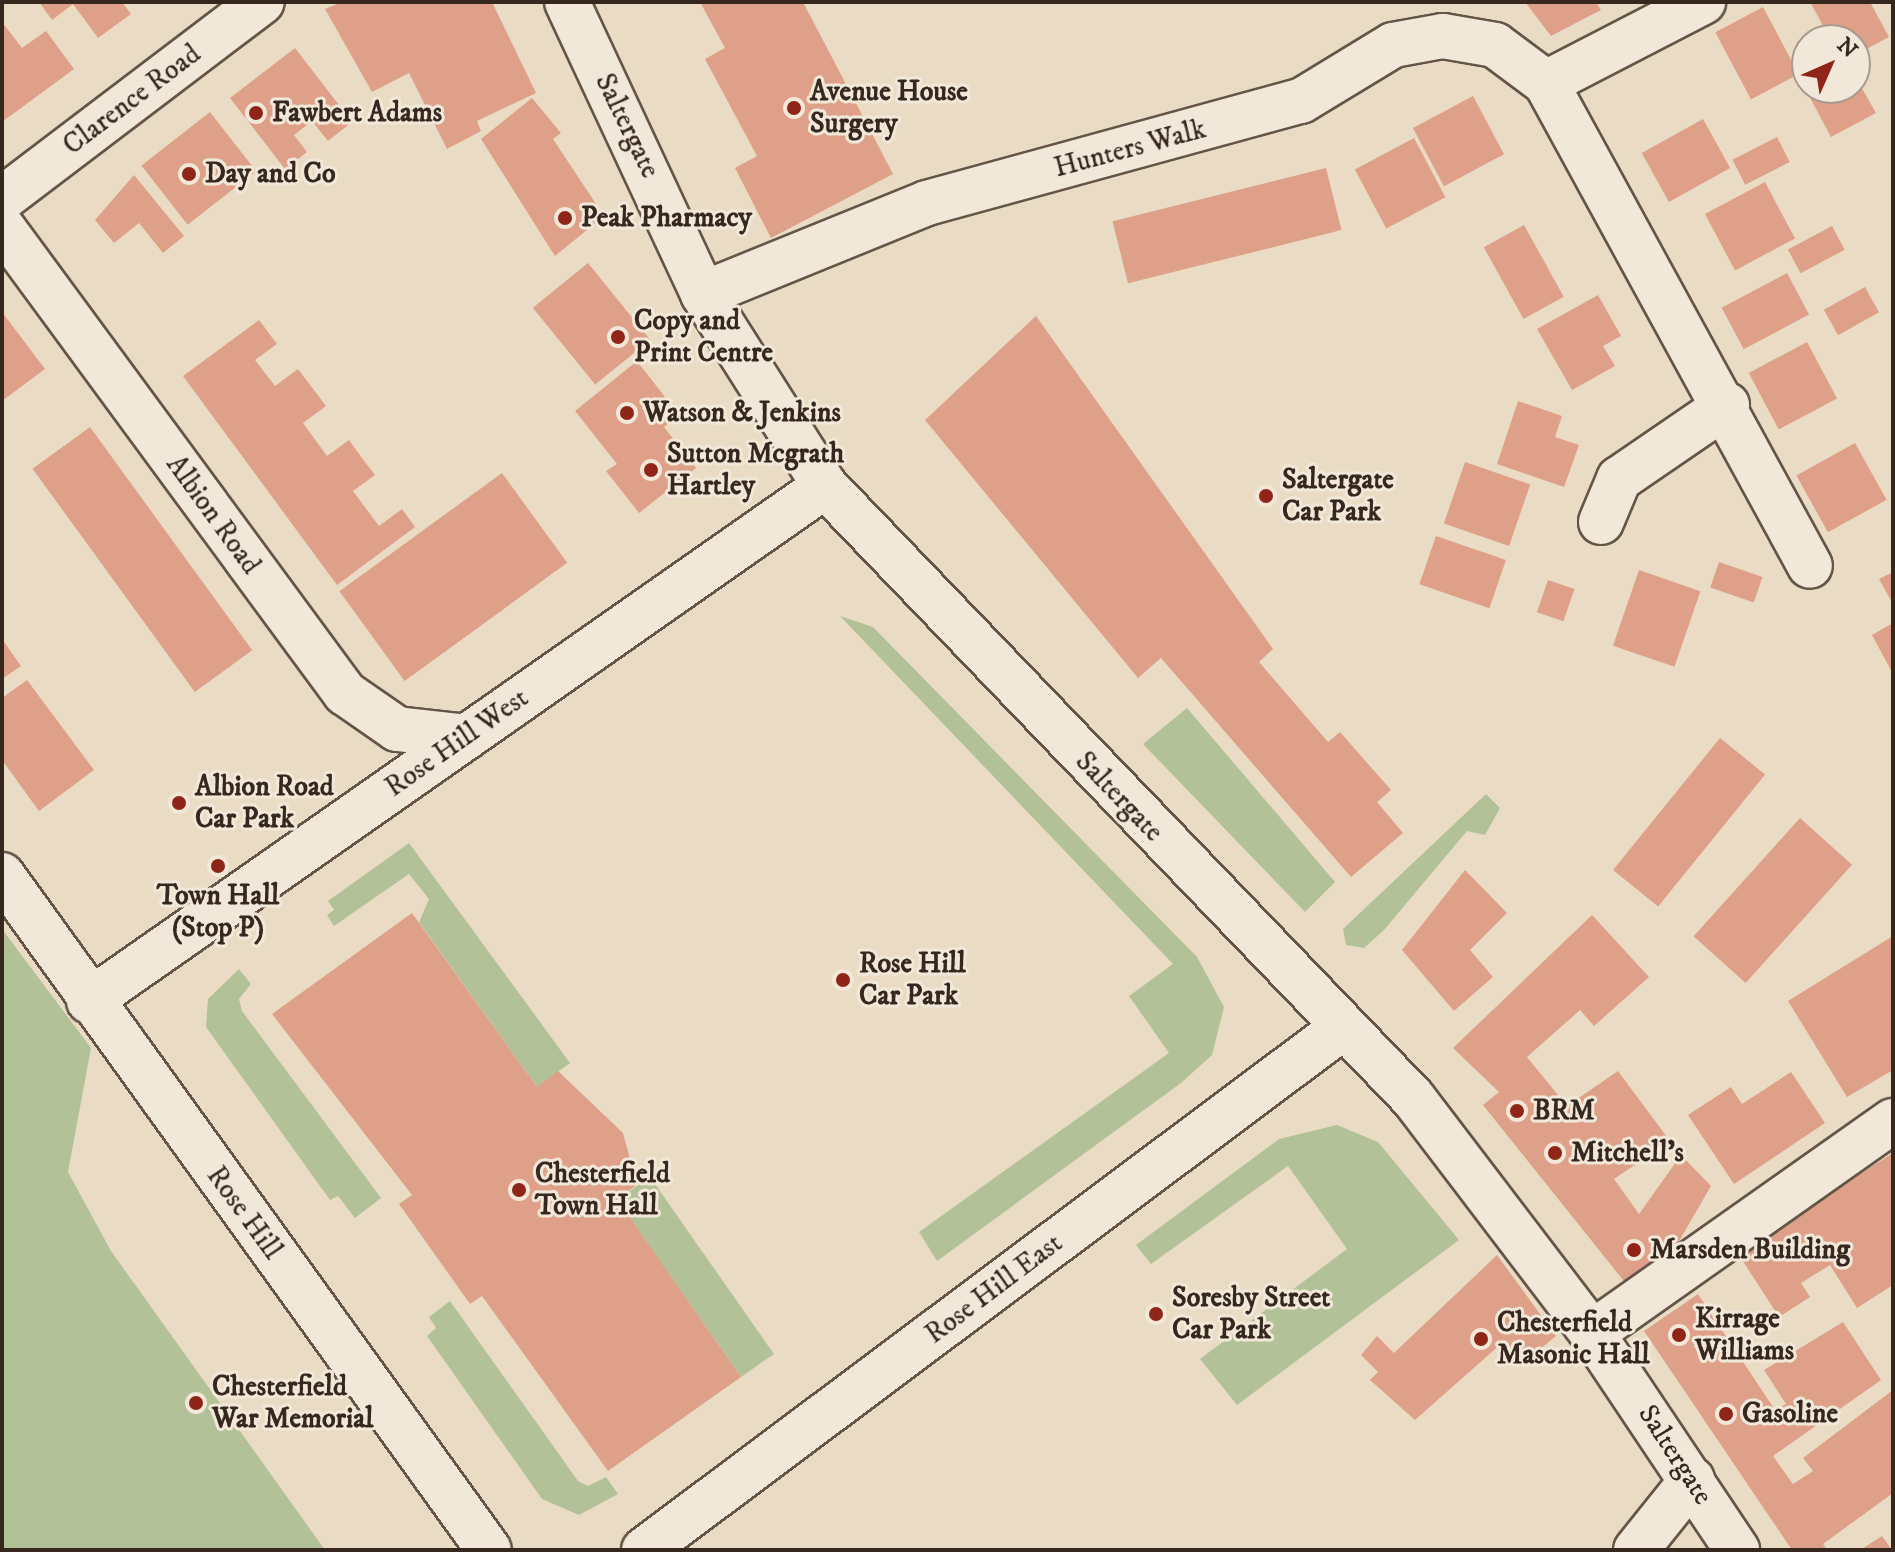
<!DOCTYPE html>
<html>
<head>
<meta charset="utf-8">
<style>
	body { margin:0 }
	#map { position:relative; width:1895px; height:1552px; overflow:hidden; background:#eadcc4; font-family:"IM FELL DW Pica",serif }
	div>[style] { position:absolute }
	.green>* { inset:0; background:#b2c197; transform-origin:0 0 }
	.building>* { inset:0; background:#dea088; transform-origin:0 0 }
	.roads { filter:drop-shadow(2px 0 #645548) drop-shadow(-2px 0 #645548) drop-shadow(0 2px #645548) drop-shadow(0 -2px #645548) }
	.minor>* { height:44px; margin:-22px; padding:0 22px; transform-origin:22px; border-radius:22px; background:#f1e8d9 }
	.dots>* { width:22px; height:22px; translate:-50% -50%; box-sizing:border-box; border:4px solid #f1e8d9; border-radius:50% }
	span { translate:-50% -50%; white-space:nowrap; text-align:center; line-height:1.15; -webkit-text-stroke:6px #f1e8d9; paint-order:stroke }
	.poi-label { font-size:28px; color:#37281f; font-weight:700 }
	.left { translate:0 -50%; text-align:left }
	.street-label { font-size:28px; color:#37281f }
	.frame { position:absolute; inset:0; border:4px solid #37281f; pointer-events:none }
	.north { position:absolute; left:1791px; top:24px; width:80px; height:80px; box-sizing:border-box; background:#f1e8d9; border:2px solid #a79b8f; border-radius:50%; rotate:45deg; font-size:22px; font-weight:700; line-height:32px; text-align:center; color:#37281f }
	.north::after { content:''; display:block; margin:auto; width:28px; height:36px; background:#8f2418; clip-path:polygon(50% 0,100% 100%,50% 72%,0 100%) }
</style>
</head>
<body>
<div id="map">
	<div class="green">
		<i style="clip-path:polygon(840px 616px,873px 627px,1197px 957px,1224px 1007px,1212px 1055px,1181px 1083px,937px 1261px,919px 1232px,1169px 1053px,1129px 996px,1173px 964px)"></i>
		<i style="clip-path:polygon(1187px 708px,1335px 882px,1305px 912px,1143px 744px)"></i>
		<i style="clip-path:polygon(1486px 794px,1500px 808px,1485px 835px,1467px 831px,1384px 930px,1364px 948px,1346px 945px,1343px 929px)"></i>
		<i style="clip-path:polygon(409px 843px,570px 1063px,537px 1087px,419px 922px,429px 899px,409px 874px,334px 926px,327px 915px,334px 910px,328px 901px)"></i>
		<i style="clip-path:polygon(2px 929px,91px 1048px,68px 1172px,111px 1251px,325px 1550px,2px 1550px)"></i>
		<i style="clip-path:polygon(239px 969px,251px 984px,239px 999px,242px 1011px,381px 1198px,355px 1218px,338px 1196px,330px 1200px,206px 1027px,208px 999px)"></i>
		<i style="clip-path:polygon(1337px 1125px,1378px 1142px,1459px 1240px,1237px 1405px,1200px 1359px,1347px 1249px,1288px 1166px,1151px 1264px,1136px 1245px,1279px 1139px)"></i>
		<i style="left:650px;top:1177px;width:216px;height:40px;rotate:55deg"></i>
		<i style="clip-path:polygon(450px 1301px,578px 1481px,588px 1486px,606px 1477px,618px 1494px,579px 1515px,542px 1499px,427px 1336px,436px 1328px,429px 1317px)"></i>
	</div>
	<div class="building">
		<i style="clip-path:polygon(39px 2px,122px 2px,131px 14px,98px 38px,73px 4px,52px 20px)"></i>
		<i style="clip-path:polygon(342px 2px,492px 2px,536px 93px,477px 121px,481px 131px,447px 149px,409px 73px,372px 92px,325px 9px)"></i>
		<i style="clip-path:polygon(700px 2px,803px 2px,893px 174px,771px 238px,735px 168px,757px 156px,705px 59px,725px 48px)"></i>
		<i style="clip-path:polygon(1525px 2px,1596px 2px,1601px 10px,1551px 36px)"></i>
		<i style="clip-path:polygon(1810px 2px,1870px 2px,1889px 37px,1855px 55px,1855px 40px,1831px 40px)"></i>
		<i style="left:1763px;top:7px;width:76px;height:54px;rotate:62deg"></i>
		<i style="clip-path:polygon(2px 22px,22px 48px,46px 31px,74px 69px,2px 122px)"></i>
		<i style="clip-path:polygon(295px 48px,352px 122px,328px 141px,312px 121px,294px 135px,307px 152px,285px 169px,230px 98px)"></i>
		<i style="clip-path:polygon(1855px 76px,1876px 113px,1831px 137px,1808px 94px,1855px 88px)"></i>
		<i style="left:1473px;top:96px;width:66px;height:68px;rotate:62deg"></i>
		<i style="clip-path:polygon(532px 98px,561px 133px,553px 139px,604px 216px,555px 256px,481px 139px)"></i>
		<i style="left:210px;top:112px;width:75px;height:87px;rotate:52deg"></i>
		<i style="left:1703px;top:119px;width:56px;height:70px;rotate:61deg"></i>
		<i style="left:1777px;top:137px;width:28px;height:50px;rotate:63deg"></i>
		<i style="left:1414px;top:138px;width:67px;height:67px;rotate:62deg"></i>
		<i style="left:1326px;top:168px;width:64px;height:220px;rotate:76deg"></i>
		<i style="clip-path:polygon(134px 175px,184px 236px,163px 253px,139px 223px,114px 243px,95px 220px)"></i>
		<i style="left:1765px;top:182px;width:64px;height:68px;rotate:62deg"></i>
		<i style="left:1524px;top:225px;width:82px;height:46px;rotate:61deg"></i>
		<i style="left:1832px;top:226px;width:27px;height:50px;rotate:62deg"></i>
		<i style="left:588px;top:263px;width:99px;height:71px;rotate:51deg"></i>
		<i style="left:1787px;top:273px;width:47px;height:74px;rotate:62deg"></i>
		<i style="left:1865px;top:287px;width:29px;height:47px;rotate:61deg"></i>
		<i style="clip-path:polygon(1598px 295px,1621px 336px,1603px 346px,1615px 366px,1572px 390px,1537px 329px)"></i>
		<i style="clip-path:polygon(2px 312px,45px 369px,2px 401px)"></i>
		<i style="clip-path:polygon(1036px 316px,1273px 649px,1259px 662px,1328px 742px,1340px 732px,1391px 790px,1377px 802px,1403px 833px,1351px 877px,1161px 658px,1138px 678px,925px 420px)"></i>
		<i style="clip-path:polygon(259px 320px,277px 344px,255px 360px,275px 386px,298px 369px,326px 406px,303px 423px,327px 456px,349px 440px,362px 458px,375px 475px,353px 491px,379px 526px,402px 509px,415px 527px,337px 585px,183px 376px)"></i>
		<i style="left:1807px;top:342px;width:64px;height:66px;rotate:62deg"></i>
		<i style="clip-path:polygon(637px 361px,679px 415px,664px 427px,696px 468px,639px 513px,606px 471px,617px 464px,575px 411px)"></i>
		<i style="clip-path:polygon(1518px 401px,1562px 416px,1555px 437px,1579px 445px,1564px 487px,1497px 464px)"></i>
		<i style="left:90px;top:427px;width:276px;height:71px;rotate:54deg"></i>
		<i style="left:1855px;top:443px;width:65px;height:67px;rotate:61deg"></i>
		<i style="left:1465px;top:462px;width:69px;height:65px;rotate:19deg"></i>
		<i style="left:502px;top:473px;width:111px;height:201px;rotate:54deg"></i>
		<i style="left:1436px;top:536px;width:74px;height:51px;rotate:19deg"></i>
		<i style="left:1719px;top:562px;width:46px;height:27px;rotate:19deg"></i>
		<i style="left:1639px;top:570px;width:65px;height:80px;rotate:19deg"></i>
		<i style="clip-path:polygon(1893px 572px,1893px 604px,1879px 579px)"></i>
		<i style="left:1548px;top:580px;width:28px;height:34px;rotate:19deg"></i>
		<i style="clip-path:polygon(1893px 623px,1893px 674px,1872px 635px)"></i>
		<i style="clip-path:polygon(2px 639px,21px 666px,2px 679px)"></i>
		<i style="clip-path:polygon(27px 680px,94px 770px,39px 811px,2px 760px,2px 698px)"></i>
		<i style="left:1720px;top:738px;width:58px;height:170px;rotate:39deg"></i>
		<i style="left:1800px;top:818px;width:70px;height:159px;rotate:42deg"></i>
		<i style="clip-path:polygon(1465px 870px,1507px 913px,1470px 950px,1493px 977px,1454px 1011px,1402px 950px)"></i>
		<i style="clip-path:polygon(412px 913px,537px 1087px,558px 1071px,623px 1133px,637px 1185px,617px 1199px,741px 1377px,608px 1471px,482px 1296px,470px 1304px,399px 1204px,412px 1195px,272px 1014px)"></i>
		<i style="clip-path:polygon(1592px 915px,1649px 977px,1594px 1026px,1580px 1010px,1527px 1057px,1567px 1106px,1618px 1071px,1670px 1141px,1614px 1179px,1639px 1214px,1681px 1155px,1711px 1186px,1671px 1255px,1627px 1285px,1483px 1105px,1499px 1092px,1453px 1048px)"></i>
		<i style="clip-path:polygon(1893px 936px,1893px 1070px,1847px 1097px,1788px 1001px)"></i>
		<i style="clip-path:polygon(1791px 1072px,1825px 1123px,1734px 1184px,1688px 1115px,1731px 1087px,1742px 1104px)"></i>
		<i style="clip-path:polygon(1893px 1153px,1893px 1285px,1857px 1308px,1830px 1265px,1801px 1283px,1810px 1297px,1779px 1317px,1737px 1252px)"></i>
		<i style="clip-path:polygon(1497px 1255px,1556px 1336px,1522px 1364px,1502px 1343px,1415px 1420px,1370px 1380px,1378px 1372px,1361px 1355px,1377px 1336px,1394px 1353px)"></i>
		<i style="clip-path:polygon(1698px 1294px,1775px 1410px,1786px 1404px,1764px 1370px,1843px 1322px,1881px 1380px,1773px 1456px,1793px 1484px,1813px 1471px,1803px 1458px,1893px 1390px,1893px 1493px,1823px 1544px,1827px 1550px,1792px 1550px,1644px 1331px)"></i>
		<i style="clip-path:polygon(1882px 1536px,1892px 1550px,1860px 1550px)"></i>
	</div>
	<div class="roads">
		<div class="minor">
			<i style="left:567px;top:2px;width:322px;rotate:65deg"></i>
			<i style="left:703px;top:294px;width:227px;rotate:57.6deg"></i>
			<i style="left:825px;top:486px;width:849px;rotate:46.15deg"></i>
			<i style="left:1413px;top:1098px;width:295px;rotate:52.7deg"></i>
			<i style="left:1592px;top:1333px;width:261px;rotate:56.2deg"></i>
			<i style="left:1546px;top:83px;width:177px;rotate:-27.3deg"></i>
			<i style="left:2px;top:199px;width:326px;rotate:-37.2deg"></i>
			<i style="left:2px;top:227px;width:579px;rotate:53.65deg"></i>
			<i style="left:345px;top:693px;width:63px;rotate:34.7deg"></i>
			<i style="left:397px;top:729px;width:70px;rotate:6.5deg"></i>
			<i style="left:703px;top:294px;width:242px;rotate:-22.1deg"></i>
			<i style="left:927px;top:203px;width:388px;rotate:-15.3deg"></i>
			<i style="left:1301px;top:101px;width:108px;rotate:-31.3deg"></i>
			<i style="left:1393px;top:45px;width:51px;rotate:-10.2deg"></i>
			<i style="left:1443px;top:36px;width:53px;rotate:9.8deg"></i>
			<i style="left:1495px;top:45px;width:64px;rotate:36.7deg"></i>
			<i style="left:1546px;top:83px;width:550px;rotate:61.34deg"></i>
			<i style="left:1601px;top:522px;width:47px;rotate:-67.3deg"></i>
			<i style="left:1619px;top:479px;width:131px;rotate:-34.4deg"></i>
			<i style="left:2px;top:875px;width:832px;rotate:54.19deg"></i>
			<i style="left:89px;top:1001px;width:898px;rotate:-34.98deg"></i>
			<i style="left:1592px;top:1333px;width:368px;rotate:-35.2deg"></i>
			<i style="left:644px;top:1550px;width:872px;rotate:-36.79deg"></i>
			<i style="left:1636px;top:1550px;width:90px;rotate:-51.3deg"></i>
		</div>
	</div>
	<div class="dots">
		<i style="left:794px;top:108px;background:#8f2418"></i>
		<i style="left:256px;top:113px;background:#8f2418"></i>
		<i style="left:189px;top:174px;background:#8f2418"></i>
		<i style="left:565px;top:218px;background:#8f2418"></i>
		<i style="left:618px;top:337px;background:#8f2418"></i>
		<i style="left:627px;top:413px;background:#8f2418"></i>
		<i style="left:651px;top:470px;background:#8f2418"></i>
		<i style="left:1266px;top:496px;background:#8f2418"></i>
		<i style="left:179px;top:803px;background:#8f2418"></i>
		<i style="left:218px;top:866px;background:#8f2418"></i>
		<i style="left:843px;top:980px;background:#8f2418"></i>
		<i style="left:1517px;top:1111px;background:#8f2418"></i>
		<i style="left:1555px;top:1153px;background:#8f2418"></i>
		<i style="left:519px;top:1190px;background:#8f2418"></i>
		<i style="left:1634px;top:1250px;background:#8f2418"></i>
		<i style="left:1156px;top:1314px;background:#8f2418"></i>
		<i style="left:1679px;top:1335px;background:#8f2418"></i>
		<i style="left:1481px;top:1339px;background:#8f2418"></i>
		<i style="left:196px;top:1403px;background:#8f2418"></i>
		<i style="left:1726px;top:1414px;background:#8f2418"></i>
	</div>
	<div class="poi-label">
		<span class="left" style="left:810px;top:108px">Avenue House<br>Surgery</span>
		<span class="left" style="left:272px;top:113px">Fawbert Adams</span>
		<span class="left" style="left:205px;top:174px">Day and Co</span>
		<span class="left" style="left:581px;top:218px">Peak Pharmacy</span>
		<span class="left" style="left:634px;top:337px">Copy and<br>Print Centre</span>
		<span class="left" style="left:643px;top:413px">Watson &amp; Jenkins</span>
		<span class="left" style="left:667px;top:470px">Sutton Mcgrath<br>Hartley</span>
		<span class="left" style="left:1282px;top:496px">Saltergate<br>Car Park</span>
		<span class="left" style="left:195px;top:803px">Albion Road<br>Car Park</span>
		<span style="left:218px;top:912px">Town Hall<br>(Stop P)</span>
		<span class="left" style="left:859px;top:980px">Rose Hill<br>Car Park</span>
		<span class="left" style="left:1533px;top:1111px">BRM</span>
		<span class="left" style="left:1571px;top:1153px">Mitchell's</span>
		<span class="left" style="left:535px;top:1190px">Chesterfield<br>Town Hall</span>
		<span class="left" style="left:1650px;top:1250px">Marsden Building</span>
		<span class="left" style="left:1172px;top:1314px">Soresby Street<br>Car Park</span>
		<span class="left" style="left:1695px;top:1335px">Kirrage<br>Williams</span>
		<span class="left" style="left:1497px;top:1339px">Chesterfield<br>Masonic Hall</span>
		<span class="left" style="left:212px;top:1403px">Chesterfield<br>War Memorial</span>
		<span class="left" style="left:1742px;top:1414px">Gasoline</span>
	</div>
	<div class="street-label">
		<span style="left:132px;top:100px;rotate:-37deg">Clarence Road</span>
		<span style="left:627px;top:126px;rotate:64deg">Saltergate</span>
		<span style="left:1130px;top:149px;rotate:-15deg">Hunters Walk</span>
		<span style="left:213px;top:515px;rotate:54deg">Albion Road</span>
		<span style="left:457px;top:743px;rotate:-35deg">Rose Hill West</span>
		<span style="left:1119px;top:797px;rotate:46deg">Saltergate</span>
		<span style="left:244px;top:1213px;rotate:54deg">Rose Hill</span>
		<span style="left:994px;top:1289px;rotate:-37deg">Rose Hill East</span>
		<span style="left:1675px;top:1455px;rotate:57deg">Saltergate</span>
	</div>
	<div class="frame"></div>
	<div class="north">N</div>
</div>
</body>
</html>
